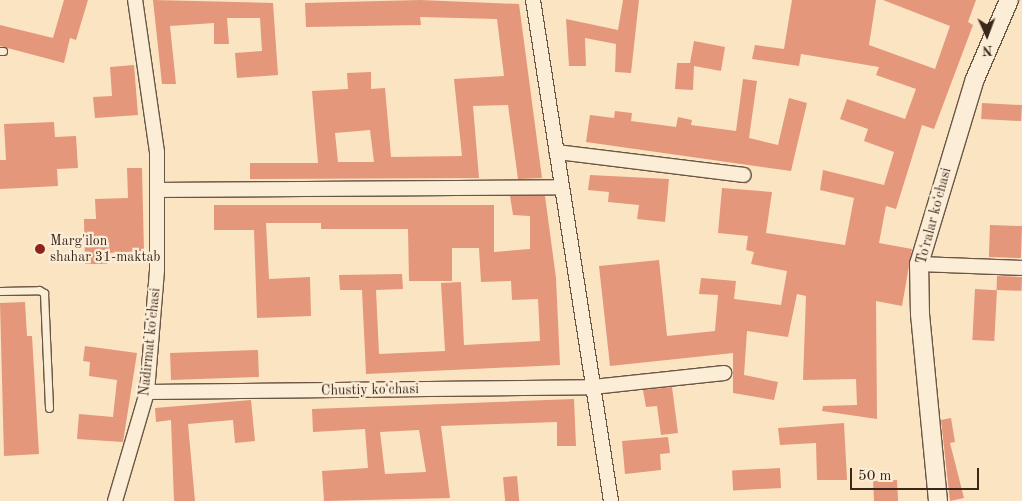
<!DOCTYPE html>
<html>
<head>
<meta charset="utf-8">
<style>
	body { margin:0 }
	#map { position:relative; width:1022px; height:501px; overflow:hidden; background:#fbe4c2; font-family:"Old Standard TT",serif }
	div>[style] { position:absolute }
	.building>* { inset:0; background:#e4977a; transform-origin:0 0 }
	.roads { filter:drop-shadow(1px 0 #6a5646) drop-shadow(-1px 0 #6a5646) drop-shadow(0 1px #6a5646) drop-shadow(0 -1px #6a5646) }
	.service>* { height:7px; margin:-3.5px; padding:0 3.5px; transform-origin:3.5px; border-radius:3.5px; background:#fcedd7 }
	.minor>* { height:14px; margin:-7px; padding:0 7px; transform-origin:7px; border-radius:7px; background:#fcedd7 }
	.tertiary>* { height:18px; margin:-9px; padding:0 9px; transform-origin:9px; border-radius:9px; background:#fcedd7 }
	.dots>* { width:14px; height:14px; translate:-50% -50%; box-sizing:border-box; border:2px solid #fcedd7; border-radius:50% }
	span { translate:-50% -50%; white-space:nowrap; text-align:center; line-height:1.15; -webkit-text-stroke:4.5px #fcedd7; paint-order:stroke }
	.street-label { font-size:14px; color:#39271c }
	.poi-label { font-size:14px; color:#39271c }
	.left { translate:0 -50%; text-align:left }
	.north { position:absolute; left:962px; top:10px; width:50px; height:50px; -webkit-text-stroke:4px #fcedd7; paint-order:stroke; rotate:178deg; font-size:14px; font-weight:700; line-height:20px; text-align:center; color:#39271c }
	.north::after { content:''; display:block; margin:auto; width:18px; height:22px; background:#39271c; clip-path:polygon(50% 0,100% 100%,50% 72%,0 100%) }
	.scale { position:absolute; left:850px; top:468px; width:129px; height:22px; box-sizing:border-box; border:2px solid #39271c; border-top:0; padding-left:6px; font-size:15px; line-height:18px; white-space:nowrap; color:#39271c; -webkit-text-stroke:4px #fcedd7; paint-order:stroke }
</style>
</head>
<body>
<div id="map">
	<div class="building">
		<i style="clip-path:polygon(64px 0,88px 0,76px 40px,70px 38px,64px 63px,0 46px,0 25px,53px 38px)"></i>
		<i style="clip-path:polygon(153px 0,273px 3px,278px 75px,237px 78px,235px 53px,262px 51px,260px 18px,227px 18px,229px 44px,214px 44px,214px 23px,170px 26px,176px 84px,162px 84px)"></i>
		<i style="clip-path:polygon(evenodd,420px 0,519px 4px,542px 178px,518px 179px,508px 105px,473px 106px,479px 178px,250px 179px,250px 163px,318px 163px,312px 91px,348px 89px,347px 73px,371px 72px,371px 89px,385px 88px,391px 157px,462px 156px,454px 79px,504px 76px,497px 19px,420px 17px,421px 25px,306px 27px,305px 3px,420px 0,370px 130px,374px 162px,338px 162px,335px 133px,370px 130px)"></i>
		<i style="clip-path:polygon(623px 0,639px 0,631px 73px,615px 72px,616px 44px,585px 38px,586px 66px,569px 66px,566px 19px,618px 30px)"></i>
		<i style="clip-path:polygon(792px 0,876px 0,869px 45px,935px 69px,950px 26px,883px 0,976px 0,968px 22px,973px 25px,934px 129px,922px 125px,896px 209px,886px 206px,879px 243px,912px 249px,902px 306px,876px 301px,877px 419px,822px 411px,823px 406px,857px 405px,856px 379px,803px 380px,806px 296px,797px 294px,788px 337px,747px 331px,744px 375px,778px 382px,774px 400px,733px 393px,733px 353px,610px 366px,599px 266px,659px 260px,667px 336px,715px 331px,718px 295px,699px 294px,701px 278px,736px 281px,734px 299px,781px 305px,787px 271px,751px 264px,754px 252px,746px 250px,748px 236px,718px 233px,722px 188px,772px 192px,766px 233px,845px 245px,854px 198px,820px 190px,823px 170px,884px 185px,894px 152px,864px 141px,868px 129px,840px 119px,847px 99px,905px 119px,916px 89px,876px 75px,879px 67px,801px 54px,799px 66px,752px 59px,755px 45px,784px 49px)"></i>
		<i style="clip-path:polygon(694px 41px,725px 47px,721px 71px,694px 66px,693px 90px,675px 89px,677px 63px,690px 63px)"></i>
		<i style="clip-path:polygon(134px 65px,138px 115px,95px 118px,93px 97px,112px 96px,110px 67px)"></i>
		<i style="clip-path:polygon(743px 79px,757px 81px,749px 138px,778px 145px,789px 98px,807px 103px,791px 171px,586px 142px,590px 115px,614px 118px,615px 111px,632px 113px,631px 121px,676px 127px,678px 117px,692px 120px,691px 125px,736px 131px)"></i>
		<i style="left:982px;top:103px;width:40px;height:16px;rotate:3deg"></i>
		<i style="clip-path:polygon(54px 122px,55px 137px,76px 136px,78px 168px,57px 169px,58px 186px,0 189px,0 160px,6px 160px,4px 124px)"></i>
		<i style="clip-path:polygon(127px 168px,142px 168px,144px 251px,107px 253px,107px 264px,85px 264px,84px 219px,96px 219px,95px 199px,128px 198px)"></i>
		<i style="clip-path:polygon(590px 175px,669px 179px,665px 222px,637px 219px,639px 205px,608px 202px,609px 192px,588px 190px)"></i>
		<i style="clip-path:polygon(510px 196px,545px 196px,556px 278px,560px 365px,366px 374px,362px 290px,340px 290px,339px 275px,402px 274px,403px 289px,376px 290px,379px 354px,445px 351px,441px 283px,461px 282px,464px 345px,540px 341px,538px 299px,512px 300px,511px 281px,481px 282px,479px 248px,452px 248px,452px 281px,409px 281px,408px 229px,321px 229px,321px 223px,266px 223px,269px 279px,310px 277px,311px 316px,257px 318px,254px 230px,214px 230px,214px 205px,494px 205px,494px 252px,530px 249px,530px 216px,513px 215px)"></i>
		<i style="left:990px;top:225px;width:32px;height:32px;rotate:2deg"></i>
		<i style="left:997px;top:276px;width:25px;height:14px;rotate:2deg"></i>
		<i style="left:975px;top:289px;width:22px;height:51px;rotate:3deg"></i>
		<i style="clip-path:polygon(25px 302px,27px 336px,32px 336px,39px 454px,4px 456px,0 303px)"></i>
		<i style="clip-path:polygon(85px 346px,137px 353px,123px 442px,77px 439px,79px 414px,113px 417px,117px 380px,89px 376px,90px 362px,83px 361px)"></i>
		<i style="left:258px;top:350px;width:27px;height:88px;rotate:88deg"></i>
		<i style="clip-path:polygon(672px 387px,678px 433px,661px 435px,657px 406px,646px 407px,643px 390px)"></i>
		<i style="clip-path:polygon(evenodd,574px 399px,576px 446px,557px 446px,557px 422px,441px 426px,450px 498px,324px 501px,322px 471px,368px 468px,365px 429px,313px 432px,312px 409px,574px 399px,419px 430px,426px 472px,385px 474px,380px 432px,419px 430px)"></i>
		<i style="clip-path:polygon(251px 400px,255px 441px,235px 443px,233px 420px,188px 424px,195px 501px,174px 501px,171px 420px,156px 422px,155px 408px)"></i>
		<i style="clip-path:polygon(951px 418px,955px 442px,950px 443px,964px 498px,950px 501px,941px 420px)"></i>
		<i style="clip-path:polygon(844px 423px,847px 480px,817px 480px,816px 443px,780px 445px,778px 428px)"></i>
		<i style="clip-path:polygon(668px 437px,670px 453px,660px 454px,661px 470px,625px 474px,622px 441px)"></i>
		<i style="left:780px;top:468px;width:20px;height:48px;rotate:87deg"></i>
		<i style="left:517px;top:476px;width:25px;height:14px;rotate:85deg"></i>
		<i style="left:897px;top:480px;width:21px;height:24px;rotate:87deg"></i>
	</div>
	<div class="roads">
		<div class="service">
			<i style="left:0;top:51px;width:3px"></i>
			<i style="left:0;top:291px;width:39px;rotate:-1deg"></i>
			<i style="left:39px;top:290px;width:6px;rotate:31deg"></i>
			<i style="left:44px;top:293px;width:115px;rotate:87.5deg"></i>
		</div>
		<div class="minor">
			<i style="left:533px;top:0;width:507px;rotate:81.15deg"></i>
			<i style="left:557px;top:152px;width:188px;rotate:7deg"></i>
			<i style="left:160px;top:190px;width:402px;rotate:-0.4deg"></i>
			<i style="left:919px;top:264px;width:103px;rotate:2.2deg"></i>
			<i style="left:147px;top:392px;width:446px;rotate:-0.6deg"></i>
			<i style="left:593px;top:387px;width:132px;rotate:-6.1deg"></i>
			<i style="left:115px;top:501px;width:114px;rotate:-73.6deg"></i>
			<i style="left:147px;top:392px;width:122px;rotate:-85.3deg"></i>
			<i style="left:157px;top:270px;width:118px;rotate:-90deg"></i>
			<i style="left:157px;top:152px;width:154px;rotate:-98.2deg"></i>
		</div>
		<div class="tertiary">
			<i style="left:938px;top:501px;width:188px;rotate:-95.5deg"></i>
			<i style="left:920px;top:314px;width:50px;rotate:-91.1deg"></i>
			<i style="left:919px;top:264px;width:193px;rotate:-73.2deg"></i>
			<i style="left:975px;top:79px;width:86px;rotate:-66.7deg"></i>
		</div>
	</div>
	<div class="dots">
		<i style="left:40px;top:249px;background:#8f2418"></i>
	</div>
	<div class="street-label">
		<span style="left:934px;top:216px;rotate:-75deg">Toʻralar koʻchasi</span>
		<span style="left:150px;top:342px;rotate:-84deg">Nadirmat koʻchasi</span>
		<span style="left:370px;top:390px;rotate:-1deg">Chustiy koʻchasi</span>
	</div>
	<div class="poi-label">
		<span class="left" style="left:50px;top:249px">Marg'ilon<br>shahar 31-maktab</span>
	</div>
	<div class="north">N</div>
	<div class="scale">50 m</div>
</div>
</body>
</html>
